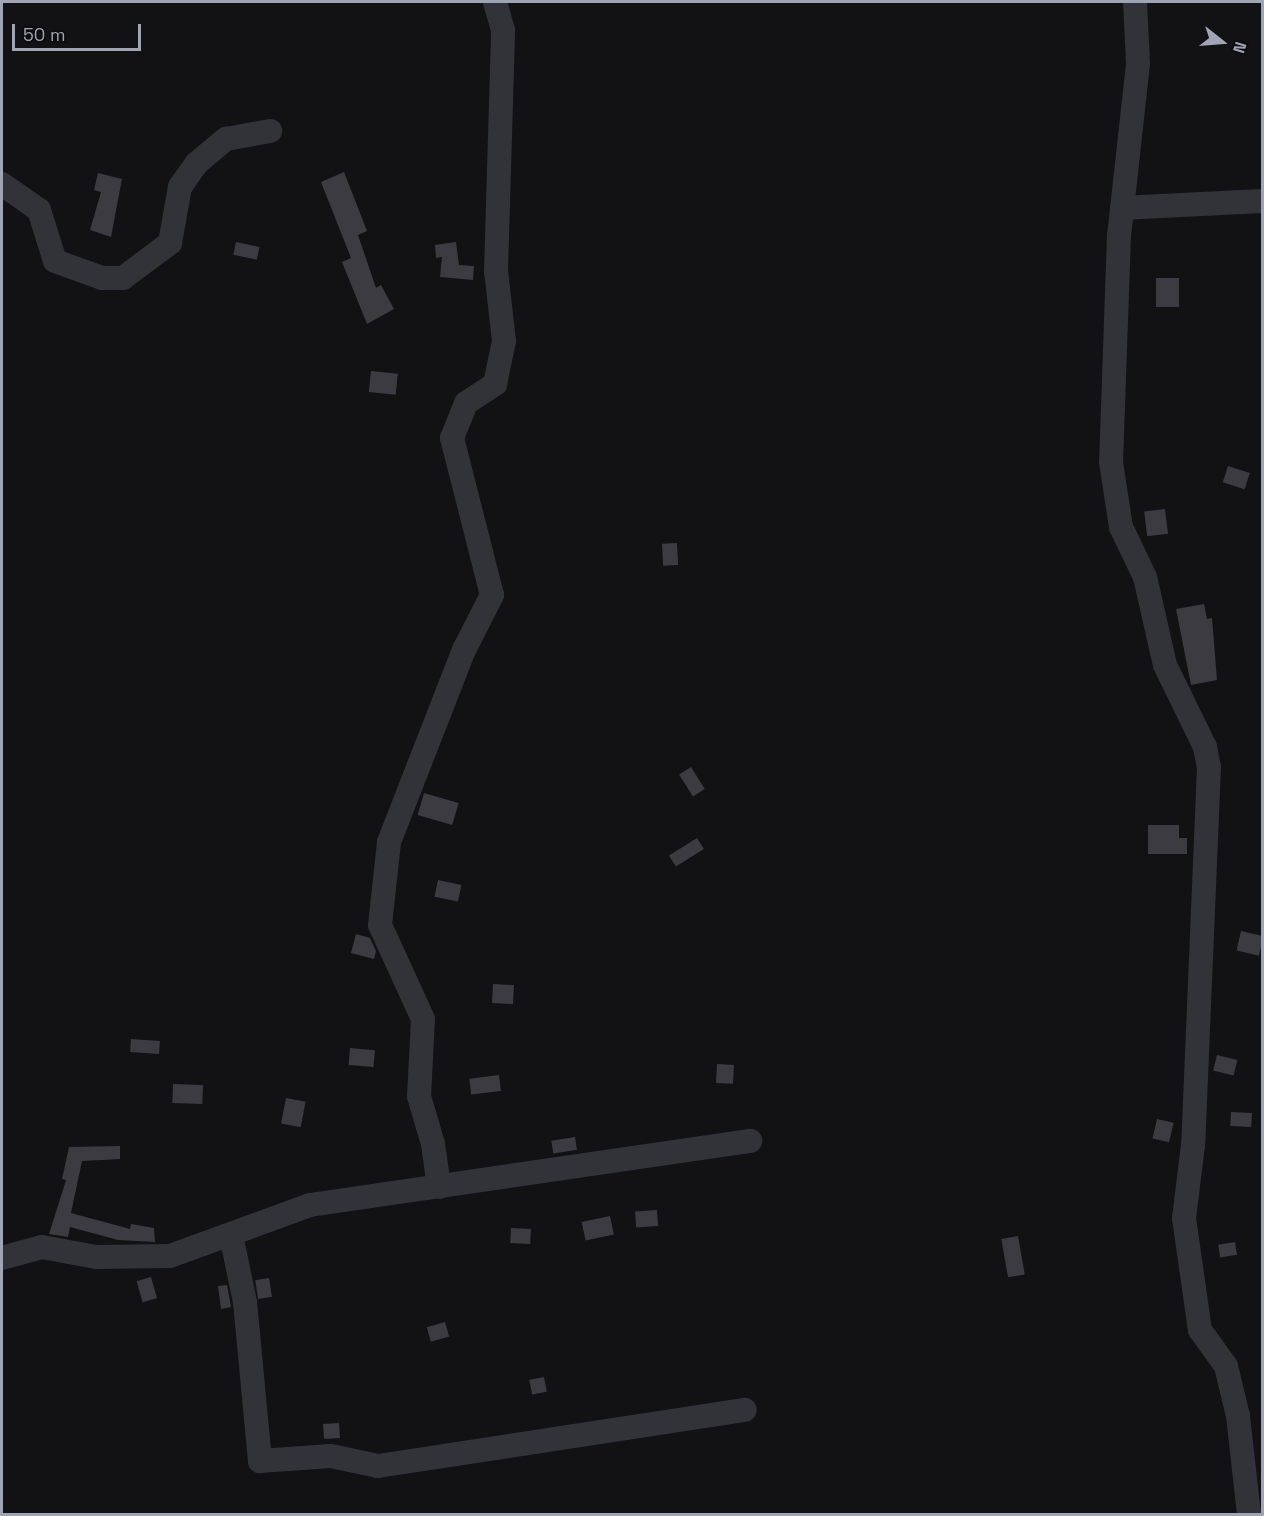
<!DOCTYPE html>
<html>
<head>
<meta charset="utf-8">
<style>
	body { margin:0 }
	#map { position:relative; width:1264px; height:1516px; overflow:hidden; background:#121113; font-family:"Space Grotesk",sans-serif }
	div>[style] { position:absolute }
	.building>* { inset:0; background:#3b3b41; transform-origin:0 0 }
	.minor>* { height:24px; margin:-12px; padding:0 12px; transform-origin:12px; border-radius:12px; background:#323239 }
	span { translate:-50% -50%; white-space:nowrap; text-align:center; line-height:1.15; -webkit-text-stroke:4.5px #0d0c0e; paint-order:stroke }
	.frame { position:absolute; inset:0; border:3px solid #a1a4b5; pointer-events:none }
	.north { position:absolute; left:1192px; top:12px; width:60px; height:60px; -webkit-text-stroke:4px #0d0c0e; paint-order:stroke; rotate:107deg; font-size:16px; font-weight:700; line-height:24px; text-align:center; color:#a1a4b5 }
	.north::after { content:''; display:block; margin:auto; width:21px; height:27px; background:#a1a4b5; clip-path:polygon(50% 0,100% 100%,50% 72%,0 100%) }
	.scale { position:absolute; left:12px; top:24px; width:129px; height:27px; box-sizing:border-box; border:3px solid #a1a4b5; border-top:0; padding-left:8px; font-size:18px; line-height:21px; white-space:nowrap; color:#a1a4b5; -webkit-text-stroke:4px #0d0c0e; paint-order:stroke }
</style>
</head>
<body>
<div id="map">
	<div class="building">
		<i style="clip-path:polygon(344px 172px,367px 231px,358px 235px,376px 288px,381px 285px,394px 309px,367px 324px,342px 262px,351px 258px,321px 182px)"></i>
		<i style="clip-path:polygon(98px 173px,122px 179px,111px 237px,90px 230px,101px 192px,94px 190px)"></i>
		<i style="left:236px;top:242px;width:24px;height:13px;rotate:12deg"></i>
		<i style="clip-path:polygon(456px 242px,459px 265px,474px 266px,473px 280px,440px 277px,442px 257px,436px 258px,435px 245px)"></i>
		<i style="left:1156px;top:278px;width:23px;height:29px"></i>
		<i style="left:371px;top:371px;width:27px;height:21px;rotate:6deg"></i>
		<i style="left:1228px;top:466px;width:23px;height:17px;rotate:18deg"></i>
		<i style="left:1165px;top:509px;width:25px;height:21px;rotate:83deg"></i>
		<i style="left:677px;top:543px;width:22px;height:15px;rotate:87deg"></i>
		<i style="clip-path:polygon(1204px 604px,1207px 619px,1212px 618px,1217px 680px,1191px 685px,1176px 609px)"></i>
		<i style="left:691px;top:767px;width:26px;height:14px;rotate:58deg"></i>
		<i style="left:424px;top:793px;width:36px;height:23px;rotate:16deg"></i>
		<i style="clip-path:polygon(1148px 825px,1179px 825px,1179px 838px,1187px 838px,1187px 854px,1148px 854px)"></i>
		<i style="left:697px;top:838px;width:13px;height:33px;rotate:58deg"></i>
		<i style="left:438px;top:880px;width:24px;height:17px;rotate:12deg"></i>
		<i style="left:1241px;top:931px;width:23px;height:20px;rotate:13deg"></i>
		<i style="clip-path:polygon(356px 934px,370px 938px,376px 951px,374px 959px,351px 953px)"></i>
		<i style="left:493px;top:984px;width:21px;height:19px;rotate:3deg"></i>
		<i style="left:131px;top:1039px;width:29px;height:13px;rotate:4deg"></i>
		<i style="left:350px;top:1048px;width:25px;height:17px;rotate:5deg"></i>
		<i style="left:1217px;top:1055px;width:21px;height:16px;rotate:14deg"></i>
		<i style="left:717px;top:1064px;width:17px;height:19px;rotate:3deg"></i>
		<i style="left:499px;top:1075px;width:16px;height:30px;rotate:83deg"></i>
		<i style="left:173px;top:1084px;width:30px;height:19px;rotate:2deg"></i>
		<i style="left:286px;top:1098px;width:20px;height:26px;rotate:11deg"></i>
		<i style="left:1231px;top:1112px;width:21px;height:14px;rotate:3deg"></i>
		<i style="left:1157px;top:1119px;width:17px;height:20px;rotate:13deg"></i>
		<i style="left:575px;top:1137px;width:13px;height:24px;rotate:81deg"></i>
		<i style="clip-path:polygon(120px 1146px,120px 1159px,82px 1161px,71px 1213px,130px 1229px,131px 1224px,154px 1228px,155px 1242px,118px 1240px,70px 1227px,68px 1237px,49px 1234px,66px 1180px,62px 1179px,69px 1147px)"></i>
		<i style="left:657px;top:1210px;width:16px;height:22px;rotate:86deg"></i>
		<i style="left:610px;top:1216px;width:19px;height:29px;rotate:78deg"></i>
		<i style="left:511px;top:1228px;width:20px;height:15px;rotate:3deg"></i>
		<i style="left:1018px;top:1236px;width:39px;height:17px;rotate:80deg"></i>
		<i style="left:1235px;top:1242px;width:13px;height:17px;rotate:81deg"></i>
		<i style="left:151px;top:1277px;width:22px;height:15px;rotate:74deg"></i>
		<i style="left:269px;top:1278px;width:19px;height:14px;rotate:81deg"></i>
		<i style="clip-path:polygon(227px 1285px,231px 1307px,221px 1309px,218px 1286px)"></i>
		<i style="left:445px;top:1322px;width:15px;height:19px;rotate:74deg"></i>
		<i style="left:544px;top:1377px;width:15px;height:15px;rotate:79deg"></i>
		<i style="left:339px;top:1423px;width:15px;height:16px;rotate:86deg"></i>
	</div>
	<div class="minor">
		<i style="left:1135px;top:2px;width:62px;rotate:87.2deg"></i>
		<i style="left:1138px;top:64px;width:172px;rotate:96.3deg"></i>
		<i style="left:1119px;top:235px;width:227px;rotate:92deg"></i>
		<i style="left:1111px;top:462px;width:66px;rotate:81.3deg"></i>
		<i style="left:1121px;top:527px;width:55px;rotate:64.4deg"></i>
		<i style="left:1145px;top:577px;width:90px;rotate:77.2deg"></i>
		<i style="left:1165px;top:665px;width:91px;rotate:64deg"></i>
		<i style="left:1205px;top:747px;width:20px;rotate:79deg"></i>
		<i style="left:1209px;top:767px;width:378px;rotate:92.4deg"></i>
		<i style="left:1193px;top:1145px;width:74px;rotate:97deg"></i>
		<i style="left:1184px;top:1218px;width:113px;rotate:81.9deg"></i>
		<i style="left:1200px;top:1330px;width:44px;rotate:54.2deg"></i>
		<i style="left:1226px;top:1366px;width:51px;rotate:76.5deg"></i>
		<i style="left:1238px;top:1416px;width:99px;rotate:83.6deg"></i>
		<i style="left:2px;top:184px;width:45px;rotate:35.1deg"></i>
		<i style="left:39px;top:210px;width:53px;rotate:72.6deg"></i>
		<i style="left:55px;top:261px;width:50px;rotate:19.9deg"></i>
		<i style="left:102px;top:278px;width:21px"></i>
		<i style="left:123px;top:278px;width:59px;rotate:-36.7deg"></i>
		<i style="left:170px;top:243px;width:57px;rotate:-79.9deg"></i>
		<i style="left:180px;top:187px;width:29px;rotate:-55deg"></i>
		<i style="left:197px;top:163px;width:38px;rotate:-40deg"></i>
		<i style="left:226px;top:139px;width:45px;rotate:-10.3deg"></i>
		<i style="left:1122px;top:208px;width:140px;rotate:-2.9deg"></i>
		<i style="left:439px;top:1187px;width:43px;rotate:-97.9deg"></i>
		<i style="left:433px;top:1144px;width:50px;rotate:-106.3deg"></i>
		<i style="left:419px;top:1096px;width:77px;rotate:-87deg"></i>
		<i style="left:423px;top:1019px;width:103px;rotate:-114.6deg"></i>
		<i style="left:380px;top:925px;width:83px;rotate:-83.8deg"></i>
		<i style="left:389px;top:842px;width:206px;rotate:-68.7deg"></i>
		<i style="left:464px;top:650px;width:62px;rotate:-63deg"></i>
		<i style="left:492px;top:595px;width:162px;rotate:-104.3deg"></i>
		<i style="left:452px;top:438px;width:38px;rotate:-68deg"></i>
		<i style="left:466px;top:403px;width:35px;rotate:-33deg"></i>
		<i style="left:495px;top:384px;width:44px;rotate:-78.2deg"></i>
		<i style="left:504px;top:341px;width:70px;rotate:-96.5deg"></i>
		<i style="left:496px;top:271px;width:241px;rotate:-88.3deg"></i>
		<i style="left:503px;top:30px;width:29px;rotate:-106deg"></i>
		<i style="left:231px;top:1235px;width:68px;rotate:78.2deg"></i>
		<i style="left:245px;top:1302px;width:160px;rotate:84.6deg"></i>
		<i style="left:260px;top:1461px;width:71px;rotate:-4deg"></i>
		<i style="left:331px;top:1456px;width:48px;rotate:12deg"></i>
		<i style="left:378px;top:1466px;width:371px;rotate:-8.7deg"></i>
		<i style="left:2px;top:1258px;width:41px;rotate:-15.4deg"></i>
		<i style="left:42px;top:1247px;width:55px;rotate:10.5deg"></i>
		<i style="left:96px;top:1257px;width:74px;rotate:-0.8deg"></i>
		<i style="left:170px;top:1256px;width:149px;rotate:-20deg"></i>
		<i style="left:310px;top:1205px;width:445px;rotate:-8.3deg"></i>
	</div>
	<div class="frame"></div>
	<div class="north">N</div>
	<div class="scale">50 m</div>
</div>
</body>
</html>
